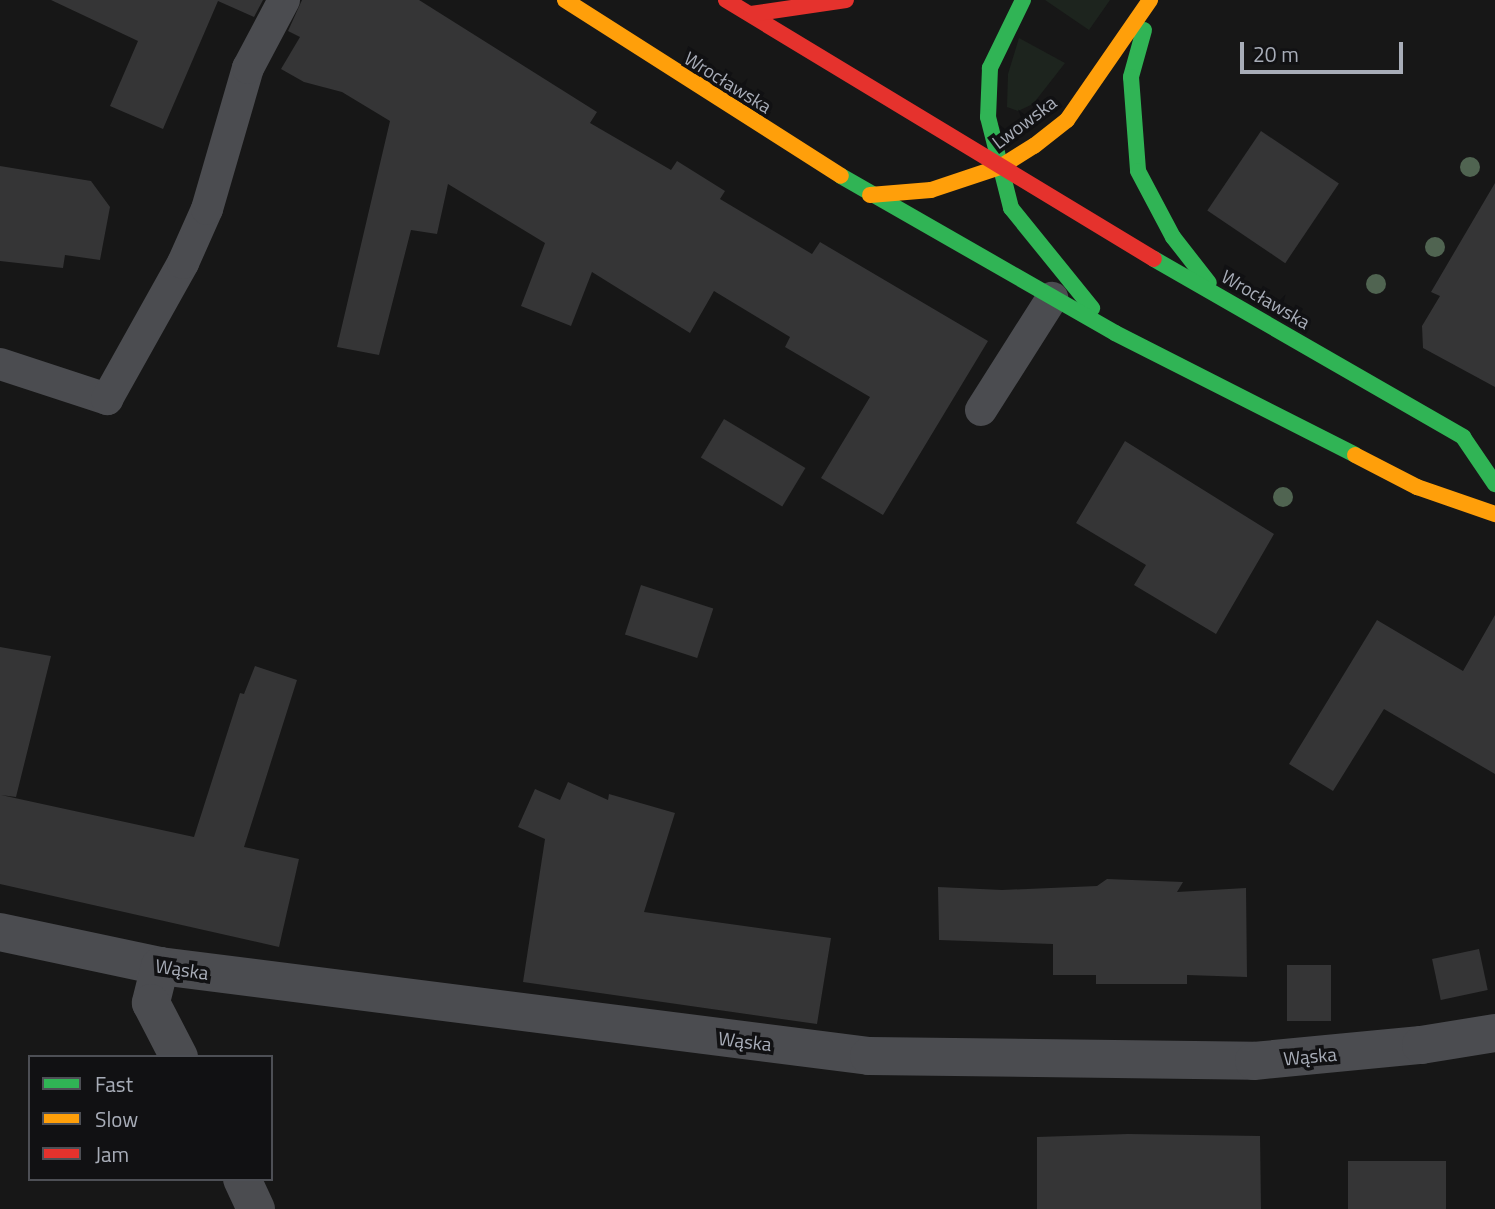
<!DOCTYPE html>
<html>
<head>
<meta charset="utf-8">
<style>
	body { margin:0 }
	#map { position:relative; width:1495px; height:1209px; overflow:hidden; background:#171717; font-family:"Titillium Web",sans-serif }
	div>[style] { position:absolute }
	.green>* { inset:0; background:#1d241e }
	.building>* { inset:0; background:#353536; transform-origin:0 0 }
	.lane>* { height:32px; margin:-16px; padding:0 16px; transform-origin:16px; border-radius:16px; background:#4b4c50 }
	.street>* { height:38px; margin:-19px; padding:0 19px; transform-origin:19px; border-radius:19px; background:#4b4c50 }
	.fast>* { height:16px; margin:-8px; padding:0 8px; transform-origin:8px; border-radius:8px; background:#30b455 }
	.slow>* { height:16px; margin:-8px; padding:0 8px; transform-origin:8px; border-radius:8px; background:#ff9f0a }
	.jam>* { height:16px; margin:-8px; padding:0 8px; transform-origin:8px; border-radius:8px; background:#e5322d }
	.trees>* { width:20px; height:20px; margin:-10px; border-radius:50%; background:#506451 }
	span { translate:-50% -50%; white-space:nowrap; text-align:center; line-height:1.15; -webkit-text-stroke:7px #111113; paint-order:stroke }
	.street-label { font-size:19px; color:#a8adb8 }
	.legend { position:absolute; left:28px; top:1055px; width:245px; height:126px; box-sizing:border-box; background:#111113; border:2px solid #4d4f55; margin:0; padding:9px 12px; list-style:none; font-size:21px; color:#a8adb8 }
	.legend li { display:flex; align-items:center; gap:14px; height:35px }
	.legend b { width:35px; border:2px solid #4d4f55 }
	.scale { position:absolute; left:1240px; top:42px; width:163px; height:32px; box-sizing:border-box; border:4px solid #a8adb8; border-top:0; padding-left:9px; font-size:21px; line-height:24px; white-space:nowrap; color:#a8adb8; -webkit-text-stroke:5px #111113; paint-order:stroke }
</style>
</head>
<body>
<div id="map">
	<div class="green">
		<i style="clip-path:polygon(1045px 0,1110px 0,1089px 30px)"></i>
		<i style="clip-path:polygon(1019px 38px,1065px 63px,1033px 104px,1018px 111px,1007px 107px,1008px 74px)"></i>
	</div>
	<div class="building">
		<i style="clip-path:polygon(51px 0,263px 0,254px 17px,218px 1px,163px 129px,110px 106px,138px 41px)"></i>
		<i style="clip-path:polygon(302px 0,419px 0,597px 112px,590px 123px,671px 170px,677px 161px,725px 191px,720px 199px,812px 254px,820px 242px,988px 341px,883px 515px,821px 478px,870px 397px,785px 347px,790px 337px,714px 291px,690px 333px,592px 272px,571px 326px,521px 306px,545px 243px,448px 184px,437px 234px,411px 230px,379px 355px,337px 347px,390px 121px,342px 92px,304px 82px,281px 69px,300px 37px,288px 31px)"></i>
		<i style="left:1261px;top:131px;width:94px;height:96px;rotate:34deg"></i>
		<i style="clip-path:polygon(0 166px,91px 181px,110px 207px,100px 260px,65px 255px,63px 268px,0 261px)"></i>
		<i style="clip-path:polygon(1495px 183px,1495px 387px,1423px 348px,1422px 326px,1440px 296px,1431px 292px)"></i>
		<i style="left:724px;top:419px;width:95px;height:45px;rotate:31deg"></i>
		<i style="clip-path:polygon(1125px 441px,1274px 534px,1216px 634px,1134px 585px,1146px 565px,1076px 523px)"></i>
		<i style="left:641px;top:585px;width:76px;height:52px;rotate:18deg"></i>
		<i style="clip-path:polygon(1495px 615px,1495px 774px,1384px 709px,1333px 791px,1289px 764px,1377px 620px,1463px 671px)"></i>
		<i style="clip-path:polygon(0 647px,51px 656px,16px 797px,1px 795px,194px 837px,240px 693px,244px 694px,255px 666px,297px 680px,244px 847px,299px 859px,279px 947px,0 884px)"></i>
		<i style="clip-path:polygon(568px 782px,608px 800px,609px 794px,675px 813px,644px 912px,831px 938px,817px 1024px,523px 982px,545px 839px,518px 827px,535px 789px,560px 800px)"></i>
		<i style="clip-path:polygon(1107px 879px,1183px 882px,1177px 892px,1246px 888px,1247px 977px,1187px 975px,1187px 984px,1096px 984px,1096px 975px,1053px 975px,1053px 944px,939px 940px,938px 887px,1002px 890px,1097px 886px)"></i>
		<i style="left:1479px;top:949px;width:42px;height:48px;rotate:78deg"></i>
		<i style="left:1287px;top:965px;width:44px;height:56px"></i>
		<i style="clip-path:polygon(1128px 1134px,1260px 1136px,1261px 1209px,1037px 1209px,1037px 1137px)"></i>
		<i style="left:1348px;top:1161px;width:98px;height:48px"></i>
	</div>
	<div class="lane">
		<i style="left:0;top:364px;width:113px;rotate:18.1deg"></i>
		<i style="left:107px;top:399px;width:156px;rotate:-60.8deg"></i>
		<i style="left:183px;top:263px;width:59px;rotate:-66deg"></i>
		<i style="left:207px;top:209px;width:147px;rotate:-73.8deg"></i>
		<i style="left:248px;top:68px;width:77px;rotate:-62.1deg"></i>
		<i style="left:981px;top:410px;width:133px;rotate:-57.6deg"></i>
	</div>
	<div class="street">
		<i style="left:0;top:932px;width:164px;rotate:12deg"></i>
		<i style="left:160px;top:966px;width:715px;rotate:7.23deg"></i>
		<i style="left:869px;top:1056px;width:385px;rotate:0.7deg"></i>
		<i style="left:1254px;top:1061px;width:168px;rotate:-5.5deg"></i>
		<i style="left:1421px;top:1045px;width:75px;rotate:-9.2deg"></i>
		<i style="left:160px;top:966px;width:38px;rotate:104deg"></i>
		<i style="left:151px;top:1003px;width:61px;rotate:62.6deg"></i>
		<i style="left:242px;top:1179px;width:33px;rotate:65deg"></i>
	</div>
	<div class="fast">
		<i style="left:1023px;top:0;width:76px;rotate:115.9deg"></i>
		<i style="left:990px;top:68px;width:49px;rotate:92.3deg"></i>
		<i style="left:988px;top:117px;width:94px;rotate:75.8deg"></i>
		<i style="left:1011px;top:208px;width:129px;rotate:51deg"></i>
		<i style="left:1144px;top:30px;width:49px;rotate:105.5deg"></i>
		<i style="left:1131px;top:77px;width:94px;rotate:85.7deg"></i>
		<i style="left:1138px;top:171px;width:75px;rotate:62.1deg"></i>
		<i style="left:1173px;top:237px;width:58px;rotate:52deg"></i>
		<i style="left:841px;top:176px;width:316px;rotate:29.8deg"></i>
		<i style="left:1115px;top:333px;width:269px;rotate:26.9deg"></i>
		<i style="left:1154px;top:259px;width:357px;rotate:29.9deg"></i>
		<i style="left:1463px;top:437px;width:57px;rotate:55.8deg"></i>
	</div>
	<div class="slow">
		<i style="left:565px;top:0;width:327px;rotate:32.5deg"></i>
		<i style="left:870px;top:195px;width:61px;rotate:-4.7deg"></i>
		<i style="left:931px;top:190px;width:73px;rotate:-18.4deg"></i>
		<i style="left:1000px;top:167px;width:40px;rotate:-32deg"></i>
		<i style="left:1034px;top:146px;width:42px;rotate:-38.2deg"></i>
		<i style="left:1067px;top:120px;width:146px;rotate:-55.3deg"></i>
		<i style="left:1355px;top:455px;width:70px;rotate:27.3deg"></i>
		<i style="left:1417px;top:487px;width:83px;rotate:19.1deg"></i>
	</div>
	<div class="jam">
		<i style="left:726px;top:0;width:500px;rotate:31.18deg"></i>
		<i style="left:751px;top:14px;width:96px;rotate:-8.4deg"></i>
	</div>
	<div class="trees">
		<i style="left:1470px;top:167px"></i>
		<i style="left:1435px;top:247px"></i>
		<i style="left:1376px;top:284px"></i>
		<i style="left:1283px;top:497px"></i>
	</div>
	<div class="street-label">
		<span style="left:728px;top:82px;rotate:32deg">Wrocławska</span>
		<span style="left:1024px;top:122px;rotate:-37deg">Lwowska</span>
		<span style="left:1266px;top:299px;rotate:30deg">Wrocławska</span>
		<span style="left:182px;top:969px;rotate:8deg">Wąska</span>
		<span style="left:745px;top:1041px;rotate:7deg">Wąska</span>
		<span style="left:1310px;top:1056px;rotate:-5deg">Wąska</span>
	</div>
	<ul class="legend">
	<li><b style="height:9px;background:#30b455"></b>Fast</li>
	<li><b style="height:9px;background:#ff9f0a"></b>Slow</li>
	<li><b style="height:9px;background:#e5322d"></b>Jam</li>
	</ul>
	<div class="scale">20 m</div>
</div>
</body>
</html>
